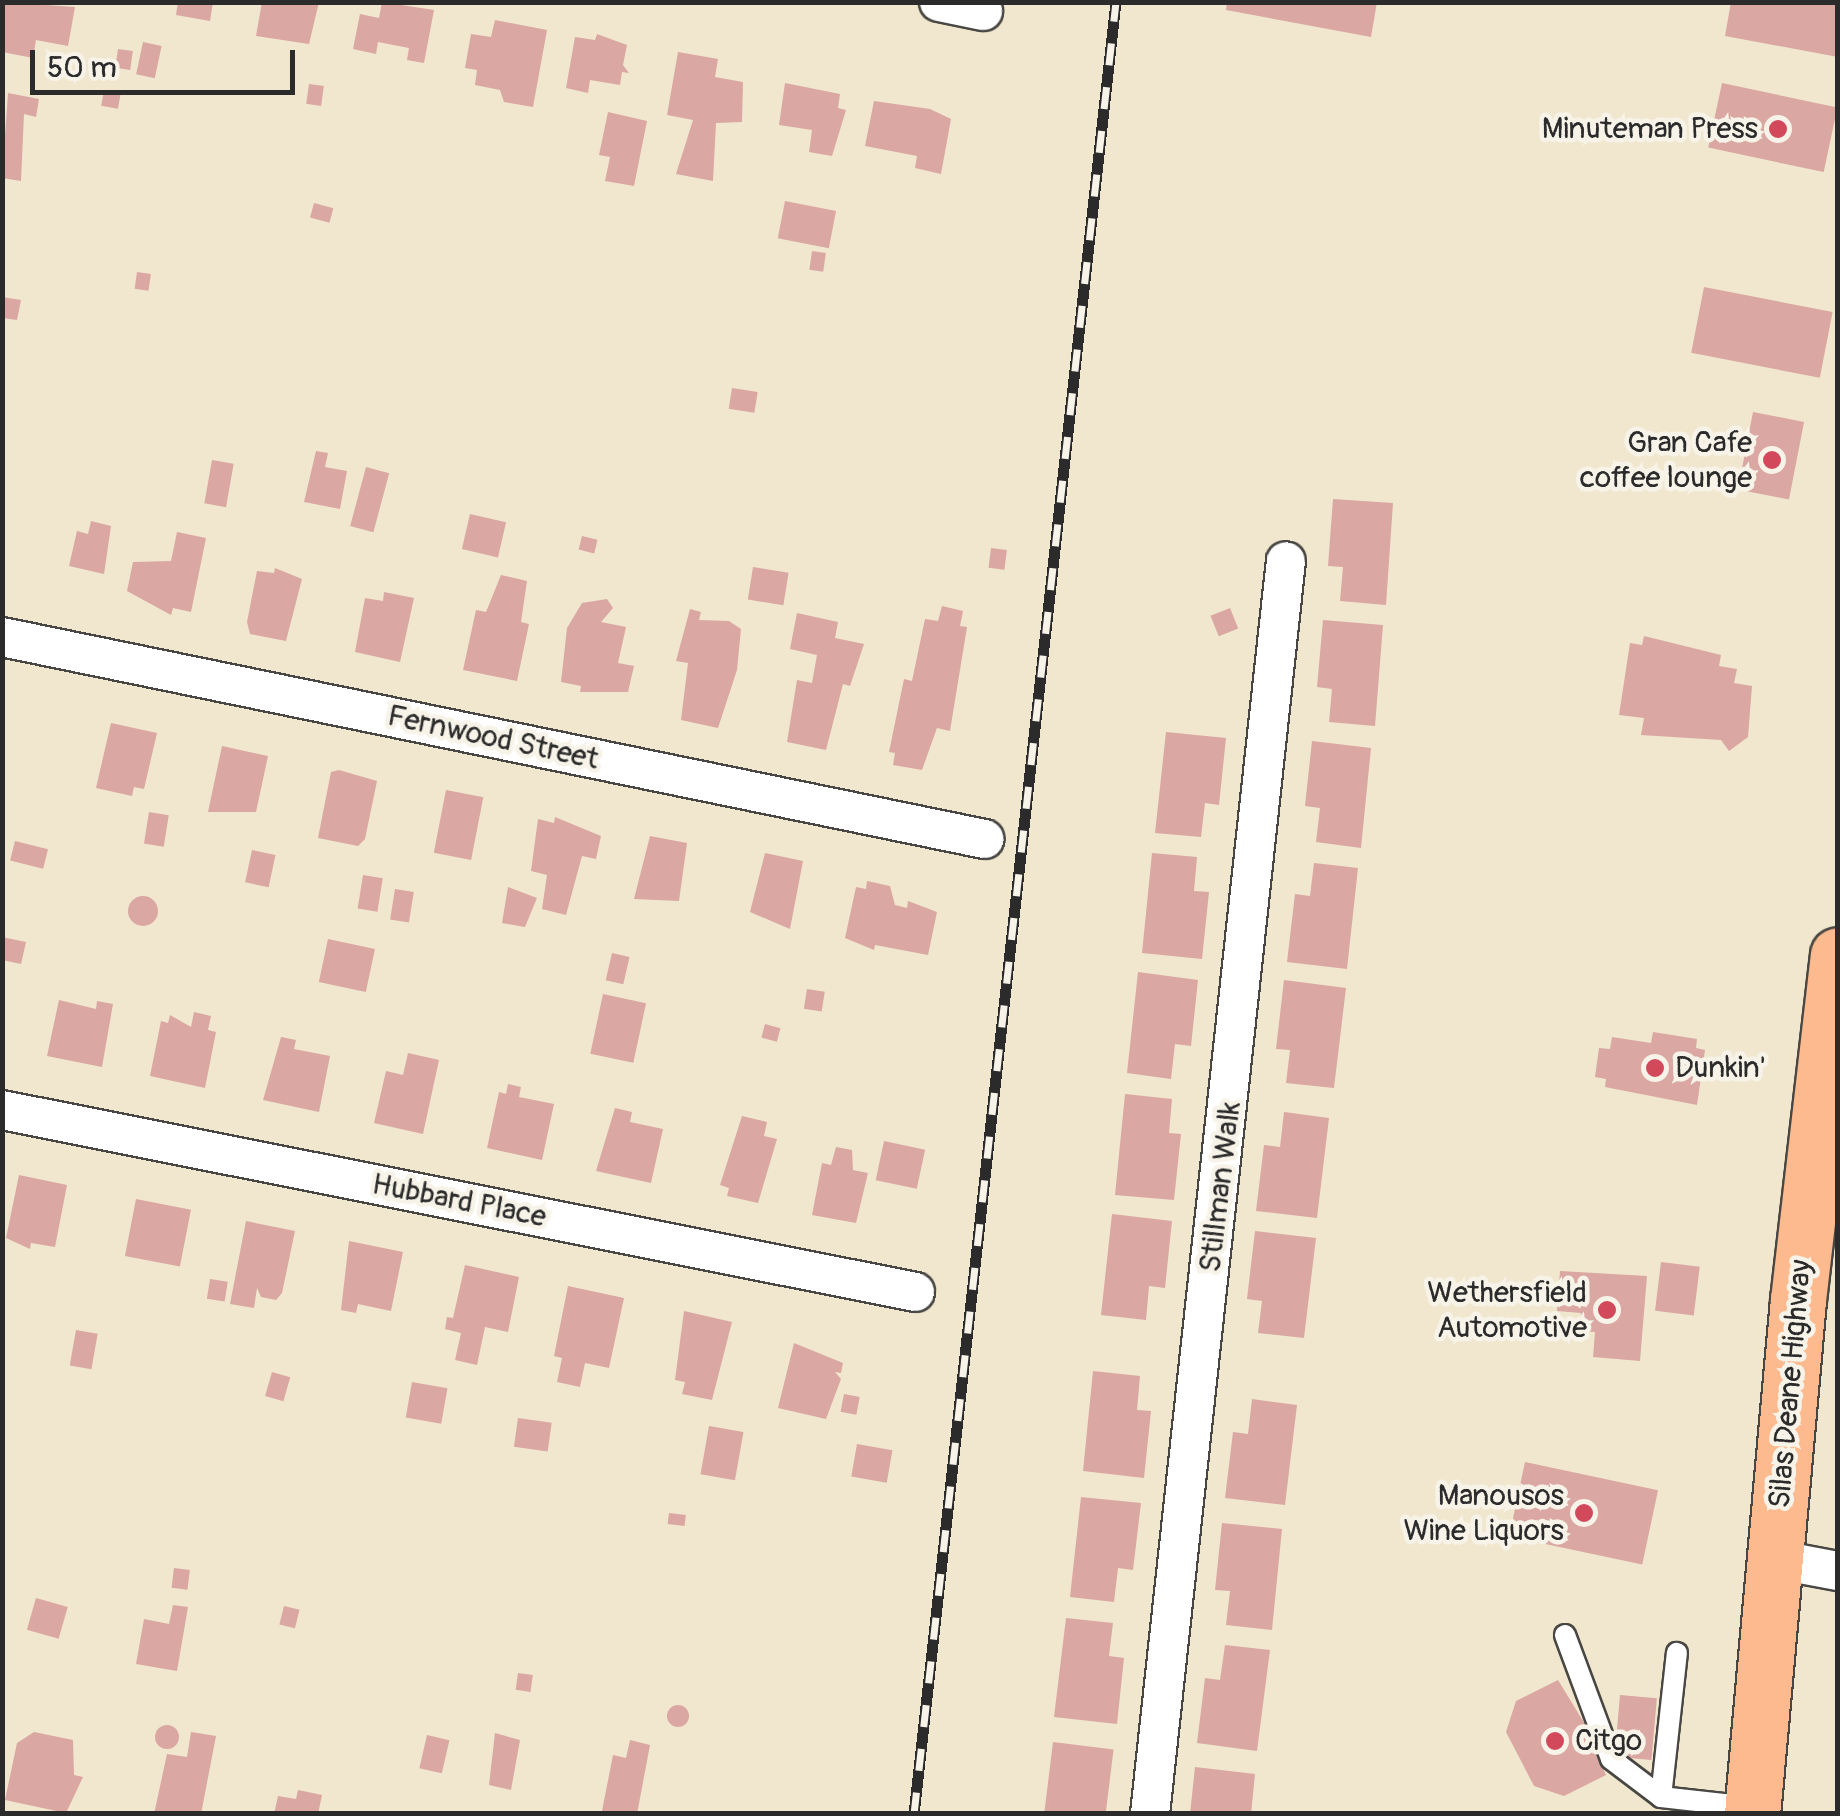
<!DOCTYPE html>
<html>
<head>
<meta charset="utf-8">
<style>
	body { margin:0 }
	#map { position:relative; width:1840px; height:1816px; overflow:hidden; background:#f0e7ce; font-family:Pangolin,sans-serif }
	div>[style] { position:absolute }
	.building>* { inset:0; background:#daa7a2; transform-origin:0 0 }
	.round { border-radius:50% }
	.roads { filter:drop-shadow(2px 0 #494743) drop-shadow(-2px 0 #494743) drop-shadow(0 2px #494743) drop-shadow(0 -2px #494743) }
	.service>* { height:20px; margin:-10px; padding:0 10px; transform-origin:10px; border-radius:10px; background:#fff }
	.minor>* { height:38px; margin:-19px; padding:0 19px; transform-origin:19px; border-radius:19px; background:#fff }
	.primary>* { height:55px; margin:-27.5px; padding:0 27.5px; transform-origin:27.5px; border-radius:27.5px; background:#fcba8e }
	.rail>* { height:11px; margin-top:-5.5px; transform-origin:0; background:repeating-linear-gradient(90deg,#f7f3e8 0 22px,#2b2b2b 0 44px); box-sizing:border-box; border-block:2px solid #2b2b2b }
	.dots>* { width:28px; height:28px; translate:-50% -50%; box-sizing:border-box; border:5px solid #f7f3e8; border-radius:50% }
	span { translate:-50% -50%; white-space:nowrap; text-align:center; line-height:1.15; -webkit-text-stroke:9px #f7f3e8; paint-order:stroke }
	.poi-label { font-size:30px; color:#2b2b2b }
	.right { translate:-100% -50%; text-align:right }
	.left { translate:0 -50%; text-align:left }
	.street-label { font-size:30px; color:#2b2b2b }
	.frame { position:absolute; inset:0; border:5px solid #2b2b2b; pointer-events:none }
	.scale { position:absolute; left:30px; top:50px; width:265px; height:45px; box-sizing:border-box; border:5px solid #2b2b2b; border-top:0; padding-left:12px; font-size:30px; line-height:35px; white-space:nowrap; color:#2b2b2b; -webkit-text-stroke:8px #f7f3e8; paint-order:stroke }
</style>
</head>
<body>
<div id="map">
	<div class="building">
		<i style="clip-path:polygon(2px 2px,75px 7px,68px 46px,36px 40px,33px 58px,2px 52px)"></i>
		<i style="clip-path:polygon(178px 2px,213px 2px,210px 21px,176px 15px)"></i>
		<i style="clip-path:polygon(262px 2px,319px 2px,309px 44px,256px 36px)"></i>
		<i style="clip-path:polygon(382px 2px,434px 10px,424px 63px,407px 60px,409px 48px,378px 42px,376px 54px,353px 49px,360px 14px,379px 18px)"></i>
		<i style="clip-path:polygon(1227px 2px,1377px 2px,1371px 37px,1226px 10px)"></i>
		<i style="clip-path:polygon(1731px 2px,1838px 2px,1838px 57px,1725px 36px)"></i>
		<i style="clip-path:polygon(495px 20px,547px 30px,533px 107px,504px 102px,500px 90px,475px 85px,477px 70px,465px 68px,471px 34px,491px 37px)"></i>
		<i style="clip-path:polygon(597px 34px,627px 45px,623px 65px,629px 73px,622px 72px,620px 85px,590px 80px,588px 93px,566px 88px,575px 37px,595px 40px)"></i>
		<i style="left:143px;top:42px;width:19px;height:33px;rotate:12deg"></i>
		<i style="left:118px;top:49px;width:15px;height:19px;rotate:8deg"></i>
		<i style="clip-path:polygon(678px 52px,718px 59px,715px 77px,743px 82px,742px 122px,716px 123px,713px 181px,676px 174px,693px 120px,667px 115px)"></i>
		<i style="clip-path:polygon(785px 83px,840px 94px,838px 108px,846px 110px,832px 156px,809px 152px,812px 130px,779px 125px)"></i>
		<i style="left:1722px;top:83px;width:118px;height:66px;rotate:12deg"></i>
		<i style="left:309px;top:84px;width:15px;height:20px;rotate:8deg"></i>
		<i style="left:104px;top:90px;width:17px;height:16px;rotate:10deg"></i>
		<i style="clip-path:polygon(8px 93px,39px 99px,36px 117px,24px 114px,21px 181px,2px 178px)"></i>
		<i style="clip-path:polygon(874px 101px,930px 109px,951px 119px,941px 174px,915px 168px,917px 156px,865px 146px)"></i>
		<i style="clip-path:polygon(608px 112px,647px 121px,634px 186px,605px 181px,610px 157px,599px 155px)"></i>
		<i style="left:785px;top:201px;width:52px;height:38px;rotate:11deg"></i>
		<i style="left:314px;top:203px;width:20px;height:15px;rotate:15deg"></i>
		<i style="left:812px;top:251px;width:14px;height:19px;rotate:8deg"></i>
		<i style="left:137px;top:272px;width:14px;height:17px;rotate:8deg"></i>
		<i style="left:1704px;top:287px;width:131px;height:67px;rotate:11deg"></i>
		<i style="clip-path:polygon(2px 297px,21px 300px,17px 320px,2px 318px)"></i>
		<i style="left:732px;top:388px;width:26px;height:21px;rotate:9deg"></i>
		<i style="left:1753px;top:412px;width:52px;height:79px;rotate:11deg"></i>
		<i style="clip-path:polygon(316px 451px,328px 453px,325px 467px,347px 471px,340px 509px,304px 502px)"></i>
		<i style="left:212px;top:460px;width:22px;height:44px;rotate:10deg"></i>
		<i style="left:366px;top:467px;width:24px;height:61px;rotate:15deg"></i>
		<i style="clip-path:polygon(1333px 499px,1393px 503px,1386px 605px,1340px 601px,1343px 567px,1328px 566px)"></i>
		<i style="left:470px;top:514px;width:37px;height:36px;rotate:13deg"></i>
		<i style="clip-path:polygon(91px 521px,111px 526px,104px 574px,69px 566px,77px 531px,88px 534px)"></i>
		<i style="clip-path:polygon(177px 532px,206px 538px,191px 612px,173px 608px,171px 615px,127px 591px,133px 562px,171px 561px)"></i>
		<i style="left:582px;top:536px;width:16px;height:14px;rotate:14deg"></i>
		<i style="left:991px;top:548px;width:16px;height:20px;rotate:7deg"></i>
		<i style="left:753px;top:567px;width:36px;height:33px;rotate:9deg"></i>
		<i style="clip-path:polygon(275px 568px,302px 579px,286px 641px,250px 634px,247px 622px,257px 571px,274px 573px)"></i>
		<i style="clip-path:polygon(501px 575px,527px 581px,521px 622px,529px 624px,517px 681px,463px 670px,476px 610px,486px 612px)"></i>
		<i style="clip-path:polygon(384px 592px,414px 598px,400px 662px,355px 652px,365px 598px,383px 601px)"></i>
		<i style="clip-path:polygon(607px 599px,613px 608px,601px 622px,626px 627px,618px 663px,634px 666px,628px 692px,580px 692px,581px 686px,561px 682px,567px 628px,582px 603px)"></i>
		<i style="clip-path:polygon(942px 606px,963px 611px,960px 626px,967px 627px,950px 731px,937px 728px,922px 770px,893px 765px,895px 753px,889px 752px,904px 679px,912px 681px,925px 619px,938px 621px)"></i>
		<i style="left:1230px;top:608px;width:22px;height:21px;rotate:68deg"></i>
		<i style="clip-path:polygon(690px 609px,701px 612px,699px 620px,729px 621px,741px 629px,737px 670px,718px 728px,681px 720px,688px 663px,676px 661px)"></i>
		<i style="clip-path:polygon(797px 613px,838px 622px,835px 638px,864px 644px,850px 686px,843px 684px,826px 750px,787px 742px,797px 680px,812px 683px,817px 655px,790px 649px)"></i>
		<i style="clip-path:polygon(1323px 620px,1383px 625px,1375px 726px,1329px 722px,1332px 689px,1317px 687px)"></i>
		<i style="clip-path:polygon(1644px 636px,1721px 655px,1719px 666px,1737px 669px,1734px 683px,1752px 686px,1748px 737px,1729px 751px,1721px 740px,1641px 735px,1644px 718px,1619px 715px,1630px 643px,1642px 645px)"></i>
		<i style="clip-path:polygon(111px 723px,157px 733px,144px 789px,134px 787px,132px 796px,96px 788px)"></i>
		<i style="clip-path:polygon(1166px 732px,1226px 738px,1219px 805px,1205px 803px,1201px 837px,1155px 833px)"></i>
		<i style="clip-path:polygon(1312px 741px,1371px 748px,1361px 848px,1316px 842px,1320px 808px,1305px 806px)"></i>
		<i style="clip-path:polygon(222px 746px,268px 756px,256px 812px,208px 812px)"></i>
		<i style="clip-path:polygon(339px 770px,377px 781px,365px 839px,358px 846px,318px 838px,331px 772px)"></i>
		<i style="left:446px;top:790px;width:38px;height:64px;rotate:11deg"></i>
		<i style="left:149px;top:812px;width:20px;height:32px;rotate:9deg"></i>
		<i style="clip-path:polygon(555px 817px,601px 836px,596px 859px,582px 856px,566px 915px,542px 909px,547px 875px,531px 871px,538px 819px,554px 823px)"></i>
		<i style="clip-path:polygon(650px 836px,687px 843px,679px 901px,634px 899px)"></i>
		<i style="left:15px;top:841px;width:34px;height:20px;rotate:14deg"></i>
		<i style="left:252px;top:850px;width:24px;height:33px;rotate:12deg"></i>
		<i style="clip-path:polygon(765px 853px,803px 861px,790px 929px,750px 912px)"></i>
		<i style="clip-path:polygon(1152px 853px,1197px 857px,1194px 891px,1209px 892px,1202px 959px,1142px 953px)"></i>
		<i style="clip-path:polygon(1314px 863px,1358px 868px,1347px 969px,1287px 962px,1295px 894px,1310px 896px)"></i>
		<i style="left:363px;top:875px;width:20px;height:34px;rotate:9deg"></i>
		<i style="clip-path:polygon(867px 881px,890px 886px,895px 905px,907px 908px,908px 901px,937px 912px,928px 955px,875px 945px,874px 950px,845px 938px,856px 887px,866px 889px)"></i>
		<i style="clip-path:polygon(508px 887px,537px 898px,525px 927px,502px 923px)"></i>
		<i style="left:395px;top:889px;width:19px;height:31px;rotate:9deg"></i>
		<i class="round" style="left:128px;top:896px;width:30px;height:30px"></i>
		<i style="clip-path:polygon(2px 937px,26px 942px,21px 964px,2px 960px)"></i>
		<i style="left:328px;top:939px;width:48px;height:44px;rotate:12deg"></i>
		<i style="left:612px;top:953px;width:18px;height:28px;rotate:13deg"></i>
		<i style="clip-path:polygon(1138px 972px,1198px 980px,1191px 1046px,1175px 1044px,1171px 1079px,1127px 1073px)"></i>
		<i style="clip-path:polygon(1284px 980px,1346px 988px,1334px 1088px,1286px 1083px,1290px 1050px,1276px 1049px)"></i>
		<i style="left:807px;top:989px;width:18px;height:20px;rotate:9deg"></i>
		<i style="left:603px;top:994px;width:44px;height:61px;rotate:12deg"></i>
		<i style="clip-path:polygon(59px 1000px,96px 1009px,97px 1001px,113px 1004px,102px 1067px,47px 1056px)"></i>
		<i style="clip-path:polygon(194px 1012px,211px 1016px,208px 1030px,216px 1032px,205px 1088px,150px 1076px,161px 1021px,168px 1023px,170px 1015px,191px 1027px)"></i>
		<i style="left:765px;top:1024px;width:16px;height:14px;rotate:15deg"></i>
		<i style="clip-path:polygon(1653px 1032px,1697px 1039px,1696px 1048px,1705px 1050px,1697px 1105px,1605px 1087px,1606px 1079px,1595px 1077px,1599px 1048px,1610px 1049px,1612px 1037px,1651px 1043px)"></i>
		<i style="clip-path:polygon(281px 1037px,296px 1040px,294px 1049px,330px 1056px,319px 1112px,263px 1100px)"></i>
		<i style="clip-path:polygon(408px 1053px,439px 1060px,423px 1134px,374px 1123px,386px 1071px,403px 1075px)"></i>
		<i style="clip-path:polygon(508px 1084px,521px 1087px,519px 1097px,554px 1104px,542px 1160px,487px 1148px,499px 1092px,506px 1094px)"></i>
		<i style="clip-path:polygon(1125px 1094px,1172px 1099px,1169px 1133px,1181px 1134px,1174px 1200px,1115px 1195px)"></i>
		<i style="clip-path:polygon(615px 1108px,632px 1112px,630px 1122px,663px 1129px,651px 1183px,596px 1171px)"></i>
		<i style="clip-path:polygon(1284px 1112px,1329px 1118px,1317px 1218px,1256px 1211px,1264px 1145px,1280px 1147px)"></i>
		<i style="clip-path:polygon(742px 1116px,767px 1122px,764px 1136px,777px 1139px,758px 1203px,727px 1196px,729px 1188px,720px 1185px)"></i>
		<i style="left:884px;top:1141px;width:42px;height:40px;rotate:12deg"></i>
		<i style="clip-path:polygon(836px 1147px,852px 1150px,853px 1170px,868px 1173px,856px 1223px,812px 1215px,822px 1163px,831px 1165px)"></i>
		<i style="clip-path:polygon(19px 1175px,67px 1185px,55px 1247px,31px 1243px,30px 1249px,6px 1238px)"></i>
		<i style="left:136px;top:1199px;width:56px;height:58px;rotate:11deg"></i>
		<i style="clip-path:polygon(1112px 1214px,1172px 1221px,1165px 1288px,1149px 1286px,1146px 1320px,1101px 1315px)"></i>
		<i style="clip-path:polygon(246px 1221px,295px 1231px,282px 1293px,276px 1300px,261px 1297px,257px 1288px,254px 1308px,230px 1304px)"></i>
		<i style="clip-path:polygon(1255px 1231px,1316px 1238px,1304px 1338px,1258px 1333px,1262px 1301px,1247px 1299px)"></i>
		<i style="clip-path:polygon(349px 1241px,403px 1252px,391px 1311px,358px 1304px,356px 1313px,341px 1310px)"></i>
		<i style="left:1661px;top:1262px;width:39px;height:49px;rotate:7deg"></i>
		<i style="clip-path:polygon(465px 1265px,519px 1277px,508px 1332px,485px 1327px,477px 1365px,455px 1360px,461px 1333px,445px 1329px,447px 1317px,453px 1318px)"></i>
		<i style="clip-path:polygon(1560px 1271px,1647px 1276px,1640px 1361px,1593px 1357px,1595px 1332px,1579px 1331px,1581px 1313px,1557px 1311px)"></i>
		<i style="left:210px;top:1279px;width:18px;height:20px;rotate:9deg"></i>
		<i style="clip-path:polygon(568px 1286px,624px 1298px,609px 1368px,585px 1363px,580px 1387px,557px 1382px,562px 1358px,554px 1356px)"></i>
		<i style="clip-path:polygon(684px 1311px,732px 1322px,712px 1400px,682px 1394px,685px 1382px,675px 1380px)"></i>
		<i style="left:76px;top:1330px;width:22px;height:36px;rotate:10deg"></i>
		<i style="clip-path:polygon(794px 1343px,843px 1363px,841px 1373px,835px 1372px,841px 1379px,826px 1419px,778px 1408px)"></i>
		<i style="clip-path:polygon(1093px 1371px,1140px 1376px,1137px 1410px,1151px 1411px,1144px 1478px,1083px 1471px)"></i>
		<i style="left:272px;top:1372px;width:19px;height:25px;rotate:16deg"></i>
		<i style="left:412px;top:1382px;width:36px;height:36px;rotate:10deg"></i>
		<i style="left:844px;top:1394px;width:16px;height:18px;rotate:11deg"></i>
		<i style="clip-path:polygon(1252px 1399px,1297px 1405px,1285px 1505px,1225px 1498px,1233px 1432px,1248px 1434px)"></i>
		<i style="left:518px;top:1418px;width:34px;height:29px;rotate:8deg"></i>
		<i style="left:709px;top:1426px;width:35px;height:49px;rotate:10deg"></i>
		<i style="left:857px;top:1444px;width:36px;height:33px;rotate:10deg"></i>
		<i style="left:1525px;top:1462px;width:136px;height:76px;rotate:12deg"></i>
		<i style="clip-path:polygon(1081px 1497px,1141px 1503px,1133px 1570px,1118px 1568px,1114px 1602px,1070px 1597px)"></i>
		<i style="left:669px;top:1513px;width:17px;height:11px;rotate:7deg"></i>
		<i style="clip-path:polygon(1222px 1523px,1282px 1529px,1272px 1630px,1226px 1625px,1230px 1591px,1215px 1590px)"></i>
		<i style="left:174px;top:1568px;width:16px;height:20px;rotate:7deg"></i>
		<i style="left:36px;top:1598px;width:33px;height:33px;rotate:16deg"></i>
		<i style="clip-path:polygon(173px 1605px,188px 1607px,177px 1671px,136px 1664px,144px 1619px,169px 1624px)"></i>
		<i style="left:284px;top:1606px;width:16px;height:19px;rotate:14deg"></i>
		<i style="clip-path:polygon(1066px 1618px,1113px 1623px,1109px 1656px,1124px 1658px,1117px 1724px,1054px 1717px)"></i>
		<i style="clip-path:polygon(1225px 1645px,1270px 1650px,1257px 1751px,1197px 1743px,1205px 1678px,1220px 1680px)"></i>
		<i style="left:518px;top:1673px;width:15px;height:17px;rotate:8deg"></i>
		<i style="clip-path:polygon(1558px 1680px,1602px 1752px,1597px 1756px,1606px 1775px,1564px 1796px,1534px 1786px,1506px 1732px,1516px 1701px)"></i>
		<i style="left:1620px;top:1695px;width:37px;height:62px;rotate:5deg"></i>
		<i class="round" style="left:667px;top:1705px;width:22px;height:22px"></i>
		<i class="round" style="left:155px;top:1725px;width:24px;height:24px"></i>
		<i style="clip-path:polygon(34px 1732px,73px 1740px,74px 1775px,83px 1777px,66px 1813px,5px 1800px,17px 1743px)"></i>
		<i style="clip-path:polygon(191px 1732px,216px 1736px,201px 1814px,154px 1814px,167px 1754px,187px 1757px)"></i>
		<i style="clip-path:polygon(495px 1733px,520px 1740px,511px 1790px,489px 1785px)"></i>
		<i style="left:427px;top:1735px;width:23px;height:34px;rotate:13deg"></i>
		<i style="clip-path:polygon(630px 1740px,650px 1745px,637px 1814px,602px 1811px,613px 1755px,626px 1758px)"></i>
		<i style="left:1053px;top:1742px;width:61px;height:72px;rotate:7deg"></i>
		<i style="clip-path:polygon(1195px 1767px,1255px 1774px,1251px 1814px,1190px 1814px)"></i>
		<i style="clip-path:polygon(298px 1790px,322px 1795px,318px 1814px,274px 1814px,278px 1796px,296px 1799px)"></i>
	</div>
	<div class="roads">
		<div class="service">
			<i style="left:1565px;top:1635px;width:132px;rotate:69.6deg"></i>
			<i style="left:1611px;top:1759px;width:63px;rotate:37.2deg"></i>
			<i style="left:1661px;top:1797px;width:90px;rotate:6.4deg"></i>
			<i style="left:1661px;top:1797px;width:145px;rotate:-83.7deg"></i>
		</div>
		<div class="minor">
			<i style="left:939px;top:2px;width:45px;rotate:11.6deg"></i>
			<i style="left:2px;top:637px;width:1003px;rotate:11.62deg"></i>
			<i style="left:2px;top:1110px;width:931px;rotate:11.27deg"></i>
			<i style="left:1774px;top:1559px;width:65px;rotate:10.6deg"></i>
			<i style="left:1150px;top:1814px;width:1260px;rotate:-83.81deg"></i>
		</div>
		<div class="primary">
			<i style="left:1752px;top:1814px;width:516px;rotate:-84.89deg"></i>
			<i style="left:1798px;top:1300px;width:347px;rotate:-83.4deg"></i>
		</div>
	</div>
	<div class="rail">
		<i style="left:914px;top:1814px;width:1823px;rotate:-83.64deg"></i>
	</div>
	<div class="dots">
		<i style="left:1778px;top:129px;background:#d1495b"></i>
		<i style="left:1772px;top:460px;background:#d1495b"></i>
		<i style="left:1655px;top:1068px;background:#d1495b"></i>
		<i style="left:1607px;top:1310px;background:#d1495b"></i>
		<i style="left:1584px;top:1513px;background:#d1495b"></i>
		<i style="left:1555px;top:1741px;background:#d1495b"></i>
	</div>
	<div class="poi-label">
		<span class="right" style="left:1758px;top:129px">Minuteman Press</span>
		<span class="right" style="left:1752px;top:460px">Gran Cafe<br>coffee lounge</span>
		<span class="left" style="left:1675px;top:1068px">Dunkin'</span>
		<span class="right" style="left:1587px;top:1310px">Wethersfield<br>Automotive</span>
		<span class="right" style="left:1564px;top:1513px">Manousos<br>Wine Liquors</span>
		<span class="left" style="left:1575px;top:1741px">Citgo</span>
	</div>
	<div class="street-label">
		<span style="left:493px;top:738px;rotate:12deg">Fernwood Street</span>
		<span style="left:1221px;top:1187px;rotate:-83deg">Stillman Walk</span>
		<span style="left:459px;top:1201px;rotate:11deg">Hubbard Place</span>
		<span style="left:1791px;top:1384px;rotate:-85deg">Silas Deane Highway</span>
	</div>
	<div class="frame"></div>
	<div class="scale">50 m</div>
</div>
</body>
</html>
